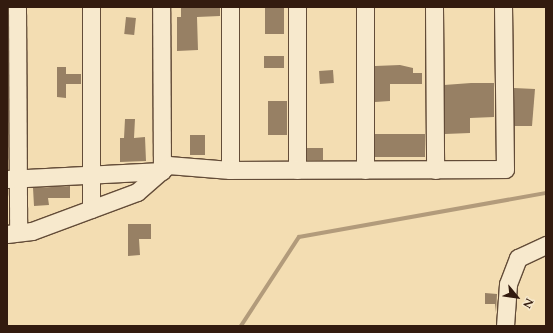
<!DOCTYPE html>
<html>
<head>
<meta charset="utf-8">
<style>
	body { margin:0 }
	#map { position:relative; width:553px; height:333px; overflow:hidden; background:#f3ddb2; font-family:Cardo,serif }
	div>[style] { position:absolute }
	.stream>* { height:3.5px; margin:-1.75px; padding:0 1.75px; transform-origin:1.75px; border-radius:1.75px; background:#b29b7b }
	.building>* { inset:0; background:#978064; transform-origin:0 0 }
	.roads { filter:drop-shadow(1px 0 #634c38) drop-shadow(-1px 0 #634c38) drop-shadow(0 1px #634c38) drop-shadow(0 -1px #634c38) }
	.minor>* { height:17px; margin:-8.5px; padding:0 8.5px; transform-origin:8.5px; border-radius:8.5px; background:#f7e9cd }
	span { translate:-50% -50%; white-space:nowrap; text-align:center; line-height:1.15; -webkit-text-stroke:4px #f7e9cd; paint-order:stroke }
	.frame { position:absolute; inset:0; border:8px solid #331b0f; pointer-events:none }
	.north { position:absolute; left:497px; top:277px; width:40px; height:40px; -webkit-text-stroke:3px #f7e9cd; paint-order:stroke; rotate:119deg; font-size:11px; font-weight:700; line-height:16px; text-align:center; color:#331b0f }
	.north::after { content:''; display:block; margin:auto; width:14px; height:18px; background:#331b0f; clip-path:polygon(50% 0,100% 100%,50% 72%,0 100%) }
</style>
</head>
<body>
<div id="map">
	<div class="stream">
		<i style="left:241px;top:326px;width:106px;rotate:-56.9deg"></i>
		<i style="left:299px;top:237px;width:251px;rotate:-10.1deg"></i>
	</div>
	<div class="building">
		<i style="clip-path:polygon(181px 7px,220px 7px,220px 16px,197px 17px,198px 50px,177px 51px,177px 17px,181px 17px)"></i>
		<i style="left:265px;top:7px;width:19px;height:27px"></i>
		<i style="left:126px;top:17px;width:10px;height:17px;rotate:6deg"></i>
		<i style="left:284px;top:56px;width:12px;height:20px;rotate:90deg"></i>
		<i style="clip-path:polygon(400px 65px,413px 68px,413px 73px,422px 73px,422px 84px,390px 84px,390px 101px,375px 102px,375px 66px)"></i>
		<i style="clip-path:polygon(57px 67px,66px 67px,66px 74px,81px 74px,81px 84px,66px 84px,66px 98px,57px 97px)"></i>
		<i style="left:333px;top:70px;width:13px;height:14px;rotate:86deg"></i>
		<i style="clip-path:polygon(471px 83px,494px 83px,494px 117px,470px 118px,470px 133px,445px 134px,444px 85px)"></i>
		<i style="clip-path:polygon(514px 88px,535px 89px,532px 126px,514px 126px)"></i>
		<i style="left:268px;top:101px;width:19px;height:34px"></i>
		<i style="clip-path:polygon(125px 119px,135px 119px,134px 138px,145px 137px,146px 161px,120px 162px,120px 138px,124px 138px)"></i>
		<i style="left:375px;top:134px;width:50px;height:23px"></i>
		<i style="left:190px;top:135px;width:15px;height:20px"></i>
		<i style="left:307px;top:148px;width:16px;height:12px"></i>
		<i style="clip-path:polygon(70px 186px,70px 198px,48px 198px,49px 205px,34px 206px,33px 188px)"></i>
		<i style="clip-path:polygon(128px 224px,151px 224px,151px 239px,139px 239px,140px 255px,128px 256px)"></i>
		<i style="clip-path:polygon(485px 293px,497px 294px,496px 313px,495px 304px,485px 304px)"></i>
	</div>
	<div class="roads">
		<div class="minor">
			<i style="left:17px;top:7px;width:224px;rotate:89.7deg"></i>
			<i style="left:230px;top:7px;width:163px;rotate:90deg"></i>
			<i style="left:297px;top:7px;width:163px;rotate:90deg"></i>
			<i style="left:365px;top:7px;width:163px;rotate:90deg"></i>
			<i style="left:434px;top:7px;width:163px;rotate:89.6deg"></i>
			<i style="left:7px;top:179px;width:155px;rotate:-3deg"></i>
			<i style="left:162px;top:171px;width:164px;rotate:-90.3deg"></i>
			<i style="left:91px;top:209px;width:202px;rotate:-90deg"></i>
			<i style="left:7px;top:234px;width:25px;rotate:-7deg"></i>
			<i style="left:32px;top:231px;width:112px;rotate:-20.4deg"></i>
			<i style="left:137px;top:192px;width:41px;rotate:-41.1deg"></i>
			<i style="left:168px;top:165px;width:62px;rotate:4.6deg"></i>
			<i style="left:230px;top:170px;width:275px;rotate:-0.2deg"></i>
			<i style="left:505px;top:169px;width:162px;rotate:-90.7deg"></i>
			<i style="left:505px;top:326px;width:42px;rotate:-85.9deg"></i>
			<i style="left:508px;top:284px;width:28px;rotate:-69deg"></i>
			<i style="left:518px;top:258px;width:31px;rotate:-25deg"></i>
		</div>
	</div>
	<div class="frame"></div>
	<div class="north">N</div>
</div>
</body>
</html>
